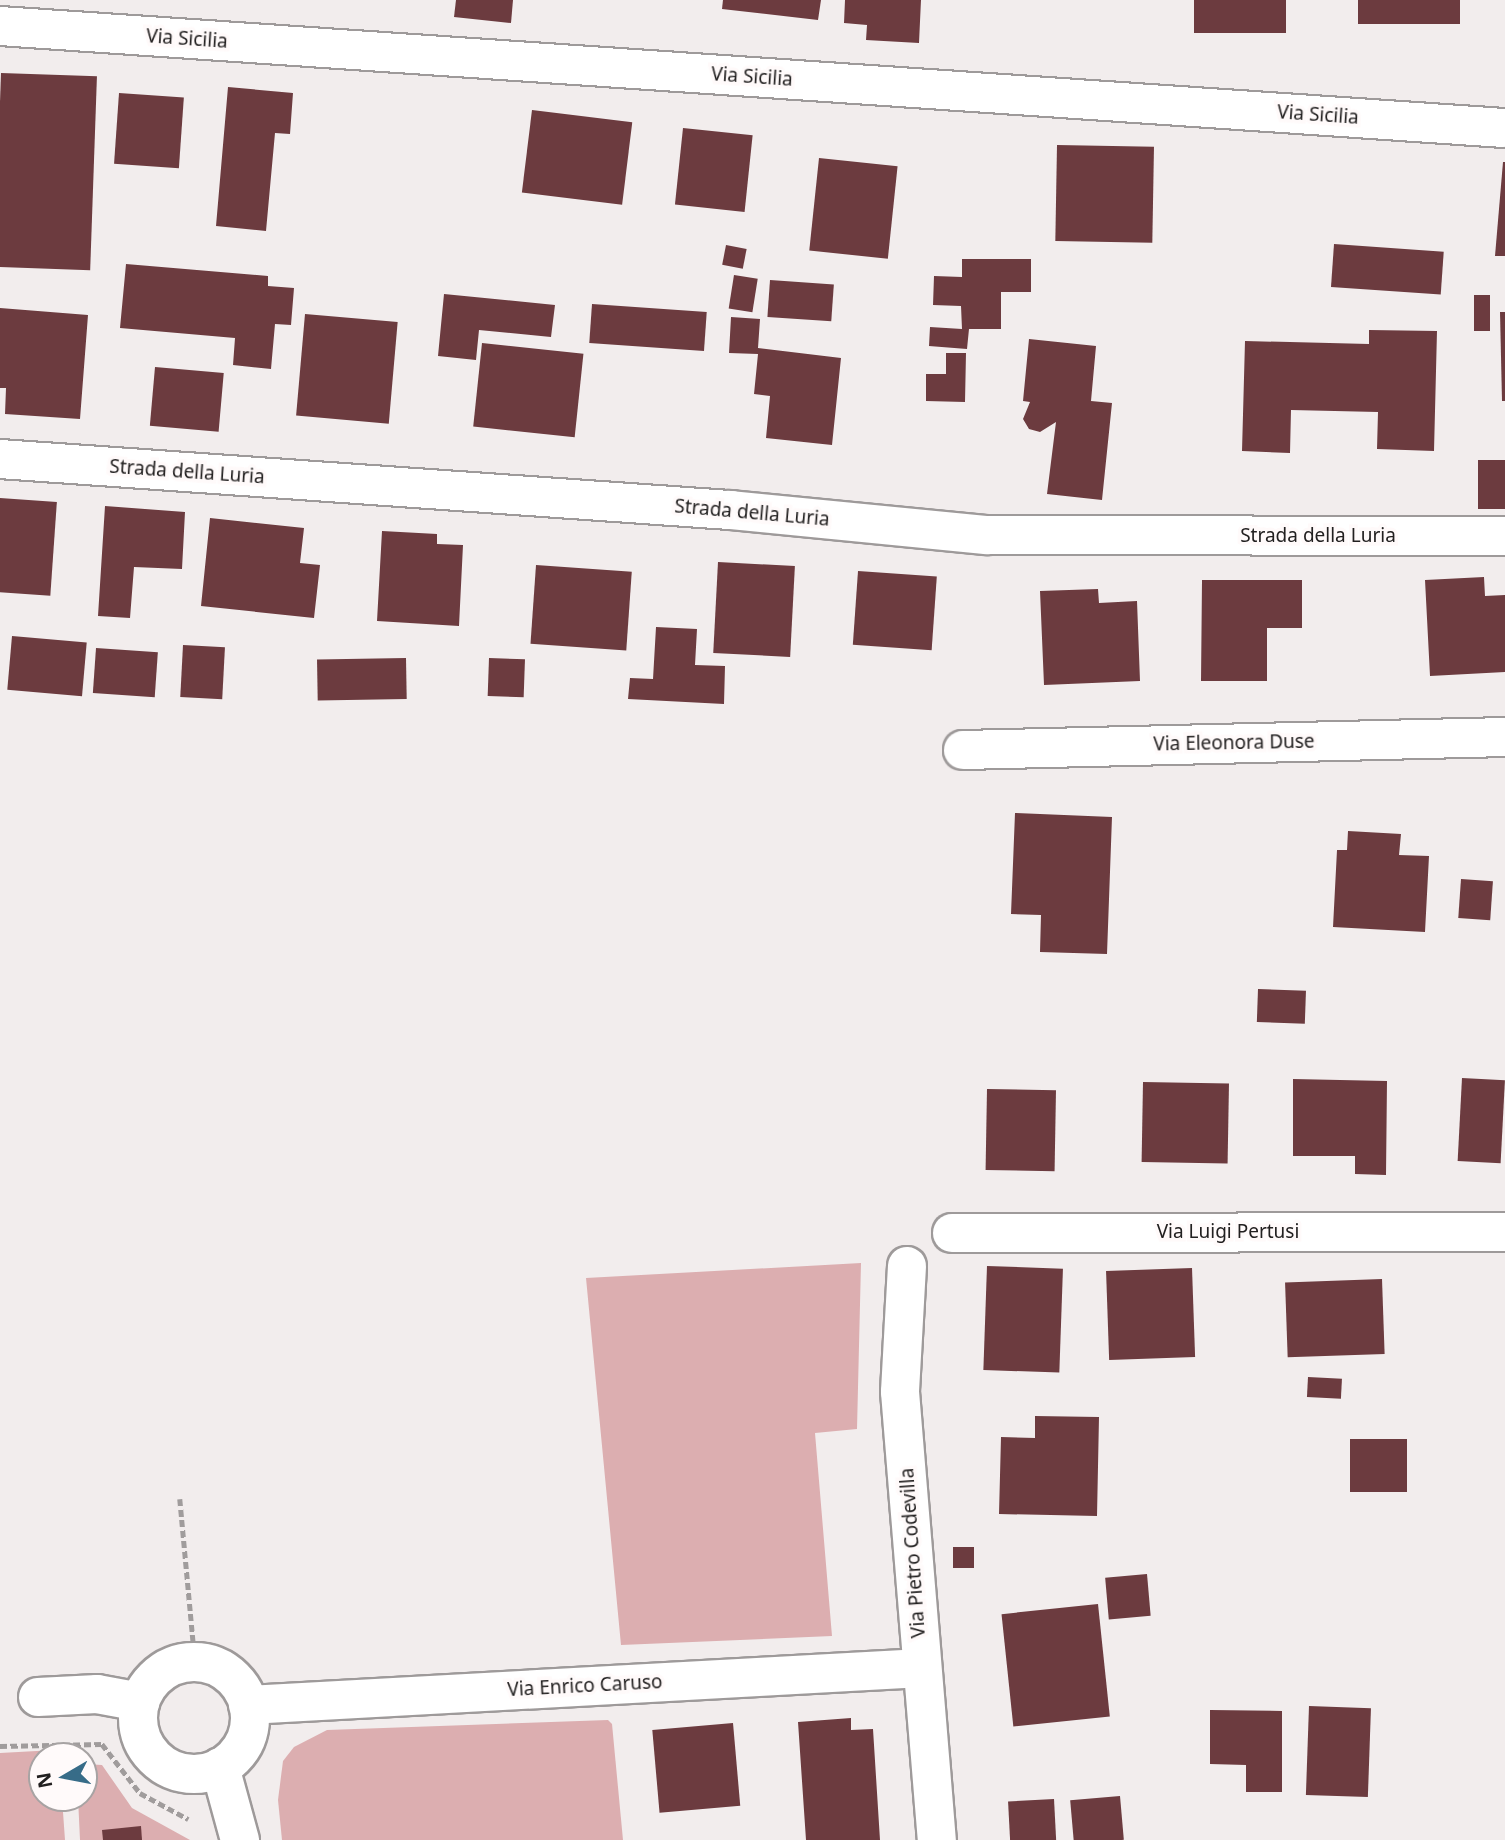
<!DOCTYPE html>
<html>
<head>
<meta charset="utf-8">
<style>
	body { margin:0 }
	#map { position:relative; width:1505px; height:1840px; overflow:hidden; background:#f2eded; font-family:"Noto Sans",sans-serif }
	div>[style] { position:absolute }
	.green>* { inset:0; background:#dcaeb0 }
	.building>* { inset:0; background:#6c3b3f; transform-origin:0 0 }
	.path>* { height:4.5px; margin-top:-2.25px; transform-origin:0; background:repeating-linear-gradient(90deg,#a09c9c 0 7px,transparent 0 10.5px) }
	.roads { filter:drop-shadow(2px 0 #9e9a9a) drop-shadow(-2px 0 #9e9a9a) drop-shadow(0 2px #9e9a9a) drop-shadow(0 -2px #9e9a9a) }
	.minor>* { height:38px; margin:-19px; padding:0 19px; transform-origin:19px; border-radius:19px; background:#fff }
	.minor>.ring { margin:-19px; padding:0; box-sizing:content-box; background:none; border:38px solid #fff; border-radius:50% }
	span { translate:-50% -50%; white-space:nowrap; text-align:center; line-height:1.15; -webkit-text-stroke:7px #fffafa; paint-order:stroke }
	.street-label { font-size:19px; color:#222020 }
	.north { position:absolute; left:28px; top:1742px; width:70px; height:70px; box-sizing:border-box; background:#fffafa; border:2px solid #a7a3a3; border-radius:50%; rotate:260deg; font-size:19px; font-weight:700; line-height:28px; text-align:center; color:#222020 }
	.north::after { content:''; display:block; margin:auto; width:24px; height:32px; background:#376c88; clip-path:polygon(50% 0,100% 100%,50% 72%,0 100%) }
</style>
</head>
<body>
<div id="map">
	<div class="green">
		<i style="clip-path:polygon(861px 1263px,857px 1429px,815px 1433px,832px 1636px,621px 1645px,586px 1278px)"></i>
		<i style="clip-path:polygon(608px 1720px,612px 1724px,623px 1840px,282px 1840px,278px 1800px,283px 1761px,294px 1747px,327px 1730px)"></i>
		<i style="clip-path:polygon(55px 1750px,59px 1756px,42px 1756px,42px 1798px,62px 1798px,65px 1840px,0 1840px,0 1753px)"></i>
		<i style="clip-path:polygon(84px 1764px,102px 1765px,132px 1808px,190px 1840px,80px 1840px,78px 1798px,84px 1798px)"></i>
	</div>
	<div class="building">
		<i style="clip-path:polygon(456px 0,513px 0,511px 23px,454px 17px)"></i>
		<i style="clip-path:polygon(723px 0,821px 0,818px 20px,722px 9px)"></i>
		<i style="clip-path:polygon(845px 0,921px 0,919px 43px,866px 40px,867px 25px,844px 23px)"></i>
		<i style="left:1194px;top:0;width:92px;height:33px"></i>
		<i style="left:1358px;top:0;width:102px;height:24px"></i>
		<i style="left:1px;top:73px;width:96px;height:194px;rotate:2deg"></i>
		<i style="clip-path:polygon(228px 87px,293px 93px,290px 134px,275px 133px,266px 231px,216px 226px)"></i>
		<i style="left:119px;top:93px;width:65px;height:71px;rotate:4deg"></i>
		<i style="left:532px;top:110px;width:101px;height:83px;rotate:7deg"></i>
		<i style="left:683px;top:128px;width:70px;height:77px;rotate:6deg"></i>
		<i style="left:1057px;top:145px;width:97px;height:96px;rotate:1deg"></i>
		<i style="left:819px;top:158px;width:79px;height:93px;rotate:6deg"></i>
		<i style="clip-path:polygon(1503px 162px,1505px 162px,1505px 256px,1495px 256px)"></i>
		<i style="left:1334px;top:244px;width:110px;height:43px;rotate:4deg"></i>
		<i style="left:726px;top:245px;width:21px;height:20px;rotate:11deg"></i>
		<i style="clip-path:polygon(962px 259px,1031px 259px,1031px 292px,1001px 292px,1001px 329px,969px 329px,967px 349px,929px 346px,930px 327px,962px 329px,961px 306px,933px 305px,934px 276px,962px 277px)"></i>
		<i style="clip-path:polygon(126px 264px,268px 276px,268px 286px,294px 288px,291px 325px,275px 324px,271px 369px,233px 365px,235px 338px,120px 328px)"></i>
		<i style="left:734px;top:275px;width:24px;height:34px;rotate:9deg"></i>
		<i style="left:770px;top:280px;width:64px;height:37px;rotate:4deg"></i>
		<i style="clip-path:polygon(444px 294px,555px 305px,551px 337px,479px 330px,476px 360px,438px 356px)"></i>
		<i style="left:1490px;top:295px;width:36px;height:16px;rotate:90deg"></i>
		<i style="left:592px;top:304px;width:115px;height:39px;rotate:4deg"></i>
		<i style="clip-path:polygon(0 308px,88px 315px,80px 419px,5px 414px,6px 388px,0 388px)"></i>
		<i style="clip-path:polygon(1500px 312px,1505px 312px,1505px 401px,1502px 401px)"></i>
		<i style="left:305px;top:314px;width:93px;height:102px;rotate:5deg"></i>
		<i style="clip-path:polygon(731px 317px,760px 319px,758px 348px,841px 358px,832px 445px,766px 438px,770px 396px,754px 394px,758px 354px,729px 353px)"></i>
		<i style="clip-path:polygon(1369px 330px,1437px 331px,1434px 451px,1377px 449px,1378px 412px,1291px 410px,1290px 453px,1242px 451px,1245px 341px,1369px 344px)"></i>
		<i style="clip-path:polygon(1029px 339px,1096px 346px,1091px 401px,1112px 403px,1102px 500px,1047px 494px,1056px 422px,1040px 432px,1029px 429px,1023px 419px,1030px 402px,1023px 401px)"></i>
		<i style="left:482px;top:343px;width:102px;height:84px;rotate:6deg"></i>
		<i style="clip-path:polygon(946px 353px,966px 353px,965px 402px,926px 401px,926px 374px,946px 374px)"></i>
		<i style="left:155px;top:367px;width:69px;height:59px;rotate:5deg"></i>
		<i style="left:1478px;top:460px;width:27px;height:49px"></i>
		<i style="left:0;top:498px;width:57px;height:94px;rotate:4deg"></i>
		<i style="clip-path:polygon(105px 506px,185px 512px,182px 569px,134px 567px,130px 618px,98px 616px)"></i>
		<i style="clip-path:polygon(210px 518px,304px 528px,300px 563px,320px 565px,314px 618px,201px 606px)"></i>
		<i style="clip-path:polygon(382px 531px,437px 534px,437px 544px,463px 545px,459px 626px,377px 621px)"></i>
		<i style="left:718px;top:562px;width:77px;height:91px;rotate:3deg"></i>
		<i style="left:536px;top:565px;width:96px;height:79px;rotate:4deg"></i>
		<i style="left:858px;top:571px;width:79px;height:74px;rotate:4deg"></i>
		<i style="clip-path:polygon(1484px 577px,1485px 596px,1505px 595px,1505px 672px,1430px 676px,1425px 580px)"></i>
		<i style="clip-path:polygon(1202px 580px,1302px 580px,1302px 628px,1267px 628px,1267px 681px,1201px 681px)"></i>
		<i style="clip-path:polygon(1098px 589px,1099px 603px,1137px 601px,1140px 681px,1044px 685px,1040px 591px)"></i>
		<i style="clip-path:polygon(656px 627px,697px 629px,695px 665px,725px 666px,724px 704px,628px 699px,630px 678px,653px 679px)"></i>
		<i style="left:12px;top:636px;width:75px;height:54px;rotate:5deg"></i>
		<i style="left:183px;top:645px;width:42px;height:52px;rotate:3deg"></i>
		<i style="left:96px;top:648px;width:62px;height:45px;rotate:4deg"></i>
		<i style="left:406px;top:658px;width:41px;height:89px;rotate:89deg"></i>
		<i style="left:489px;top:658px;width:36px;height:38px;rotate:2deg"></i>
		<i style="clip-path:polygon(1015px 813px,1112px 817px,1107px 954px,1040px 952px,1041px 915px,1011px 914px)"></i>
		<i style="clip-path:polygon(1348px 831px,1401px 834px,1399px 855px,1429px 856px,1425px 932px,1333px 927px,1337px 850px,1347px 850px)"></i>
		<i style="left:1461px;top:879px;width:32px;height:39px;rotate:4deg"></i>
		<i style="left:1258px;top:989px;width:48px;height:33px;rotate:2deg"></i>
		<i style="left:1462px;top:1078px;width:43px;height:83px;rotate:3deg"></i>
		<i style="clip-path:polygon(1293px 1079px,1387px 1081px,1386px 1175px,1355px 1174px,1355px 1156px,1293px 1156px)"></i>
		<i style="left:1143px;top:1082px;width:86px;height:80px;rotate:1deg"></i>
		<i style="left:987px;top:1089px;width:69px;height:81px;rotate:1deg"></i>
		<i style="left:987px;top:1266px;width:76px;height:104px;rotate:2deg"></i>
		<i style="left:1192px;top:1268px;width:89px;height:86px;rotate:88deg"></i>
		<i style="left:1382px;top:1279px;width:75px;height:97px;rotate:88deg"></i>
		<i style="left:1308px;top:1377px;width:34px;height:20px;rotate:3deg"></i>
		<i style="clip-path:polygon(1035px 1416px,1099px 1417px,1097px 1516px,999px 1514px,1001px 1437px,1035px 1438px)"></i>
		<i style="left:1350px;top:1439px;width:57px;height:53px"></i>
		<i style="left:953px;top:1547px;width:21px;height:21px"></i>
		<i style="left:1147px;top:1574px;width:42px;height:42px;rotate:85deg"></i>
		<i style="left:1098px;top:1604px;width:113px;height:97px;rotate:84deg"></i>
		<i style="left:1309px;top:1706px;width:62px;height:89px;rotate:2deg"></i>
		<i style="clip-path:polygon(1210px 1710px,1282px 1711px,1282px 1792px,1246px 1792px,1246px 1765px,1210px 1764px)"></i>
		<i style="clip-path:polygon(851px 1718px,851px 1730px,873px 1729px,880px 1840px,806px 1840px,798px 1722px)"></i>
		<i style="left:733px;top:1723px;width:83px;height:81px;rotate:85deg"></i>
		<i style="left:1120px;top:1796px;width:44px;height:50px;rotate:85deg"></i>
		<i style="left:1054px;top:1799px;width:41px;height:46px;rotate:87deg"></i>
		<i style="clip-path:polygon(141px 1826px,142px 1840px,103px 1840px,102px 1830px)"></i>
	</div>
	<div class="path">
		<i style="left:180px;top:1499px;width:164px;rotate:84.7deg"></i>
		<i style="left:0;top:1746px;width:102px;rotate:-1.1deg"></i>
		<i style="left:102px;top:1744px;width:62px;rotate:52.2deg"></i>
		<i style="left:140px;top:1793px;width:55px;rotate:28.4deg"></i>
	</div>
	<div class="roads">
		<div class="minor">
			<i style="left:0;top:26px;width:1508px;rotate:3.88deg"></i>
			<i style="left:0;top:459px;width:732px;rotate:4deg"></i>
			<i style="left:730px;top:510px;width:258px;rotate:5.6deg"></i>
			<i style="left:987px;top:535px;width:518px;rotate:0.11deg"></i>
			<i style="left:963px;top:750px;width:542px;rotate:-1.37deg"></i>
			<i style="left:952px;top:1233px;width:553px;rotate:-0.1deg"></i>
			<i style="left:907px;top:1266px;width:126px;rotate:93.2deg"></i>
			<i style="left:900px;top:1392px;width:450px;rotate:85.3deg"></i>
			<i class="ring" style="left:138px;top:1662px;width:74px;height:74px"></i>
			<i style="left:38px;top:1697px;width:59px;rotate:-2.9deg"></i>
			<i style="left:97px;top:1694px;width:44px;rotate:10.5deg"></i>
			<i style="left:248px;top:1705px;width:675px;rotate:-3.14deg"></i>
			<i style="left:220px;top:1767px;width:76px;rotate:74.7deg"></i>
		</div>
	</div>
	<div class="street-label">
		<span style="left:187px;top:39px;rotate:4deg">Via Sicilia</span>
		<span style="left:752px;top:77px;rotate:4deg">Via Sicilia</span>
		<span style="left:1318px;top:115px;rotate:4deg">Via Sicilia</span>
		<span style="left:187px;top:472px;rotate:4deg">Strada della Luria</span>
		<span style="left:752px;top:513px;rotate:5deg">Strada della Luria</span>
		<span style="left:1318px;top:536px">Strada della Luria</span>
		<span style="left:1234px;top:743px;rotate:-1deg">Via Eleonora Duse</span>
		<span style="left:1228px;top:1232px">Via Luigi Pertusi</span>
		<span style="left:913px;top:1553px;rotate:-94deg">Via Pietro Codevilla</span>
		<span style="left:585px;top:1686px;rotate:-3deg">Via Enrico Caruso</span>
	</div>
	<div class="north">N</div>
</div>
</body>
</html>
